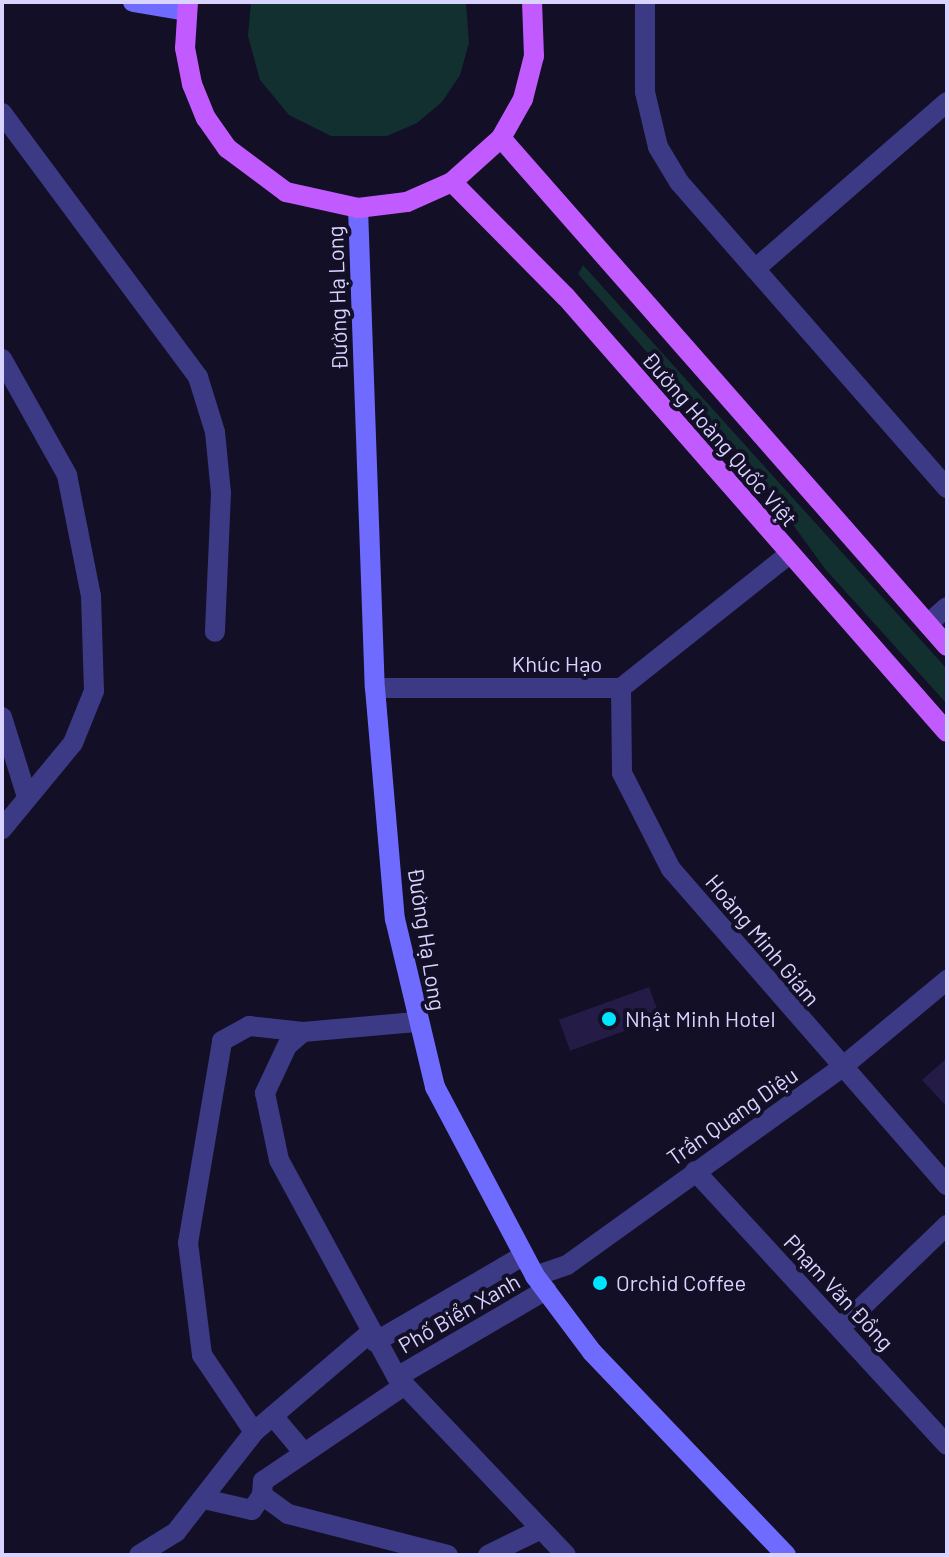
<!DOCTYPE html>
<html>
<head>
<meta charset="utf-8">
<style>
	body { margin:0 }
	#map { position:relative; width:949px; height:1557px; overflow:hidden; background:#130f26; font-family:Barlow,sans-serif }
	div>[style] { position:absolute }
	.green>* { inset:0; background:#12302f }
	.building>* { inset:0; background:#241b47; transform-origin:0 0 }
	.minor>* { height:20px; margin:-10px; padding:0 10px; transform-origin:10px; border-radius:10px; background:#3d3a85 }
	.tertiary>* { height:20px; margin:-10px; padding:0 10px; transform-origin:10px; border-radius:10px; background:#3d3a85 }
	.secondary>* { height:20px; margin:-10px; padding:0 10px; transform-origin:10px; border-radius:10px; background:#6f6bff }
	.primary>* { height:20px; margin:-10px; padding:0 10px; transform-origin:10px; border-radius:10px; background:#c25bff }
	.dots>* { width:22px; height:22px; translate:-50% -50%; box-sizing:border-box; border:4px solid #130f26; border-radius:50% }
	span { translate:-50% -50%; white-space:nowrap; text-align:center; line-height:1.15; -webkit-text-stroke:8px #130f26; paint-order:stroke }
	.street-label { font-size:22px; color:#d9d4ff }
	.poi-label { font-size:22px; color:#d9d4ff }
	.left { translate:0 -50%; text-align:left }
	.frame { position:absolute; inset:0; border:4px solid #d9d4ff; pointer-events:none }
</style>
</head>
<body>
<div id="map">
	<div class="green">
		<i style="clip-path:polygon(251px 2px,466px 2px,469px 43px,460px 75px,442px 102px,417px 123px,387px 136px,331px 136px,289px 115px,260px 80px,248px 36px)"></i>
		<i style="clip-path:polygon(583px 265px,947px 669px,947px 704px,826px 570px,764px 485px,578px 274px)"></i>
	</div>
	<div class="building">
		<i style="left:649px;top:987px;width:33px;height:96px;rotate:70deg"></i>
		<i style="clip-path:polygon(947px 1058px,947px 1107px,922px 1080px)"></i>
	</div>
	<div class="minor">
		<i style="left:645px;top:2px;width:90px;rotate:90deg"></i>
		<i style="left:645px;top:92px;width:57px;rotate:76.7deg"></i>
		<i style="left:658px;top:147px;width:41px;rotate:59deg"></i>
		<i style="left:679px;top:182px;width:407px;rotate:48.8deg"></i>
		<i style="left:2px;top:113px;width:329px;rotate:53.4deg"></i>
		<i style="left:198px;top:377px;width:58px;rotate:72.8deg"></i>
		<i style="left:215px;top:432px;width:61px;rotate:84.4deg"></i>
		<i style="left:221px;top:493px;width:139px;rotate:92.5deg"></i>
		<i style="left:755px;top:269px;width:254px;rotate:-41deg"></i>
		<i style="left:2px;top:359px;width:133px;rotate:60.7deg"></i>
		<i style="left:67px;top:475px;width:123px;rotate:78.8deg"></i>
		<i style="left:91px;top:596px;width:95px;rotate:88.2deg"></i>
		<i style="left:94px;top:691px;width:56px;rotate:112deg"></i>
		<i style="left:73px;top:743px;width:112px;rotate:129.5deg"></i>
		<i style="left:928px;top:624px;width:25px;rotate:-42deg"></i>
		<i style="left:375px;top:688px;width:246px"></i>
		<i style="left:621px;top:688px;width:213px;rotate:-38.5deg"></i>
		<i style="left:621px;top:688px;width:85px;rotate:89.3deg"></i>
		<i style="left:622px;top:773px;width:108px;rotate:63deg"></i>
		<i style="left:671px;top:869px;width:420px;rotate:48.9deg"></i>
		<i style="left:2px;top:717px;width:81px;rotate:72.7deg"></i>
		<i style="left:303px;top:1032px;width:21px;rotate:139deg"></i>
		<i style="left:287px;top:1046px;width:52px;rotate:115.1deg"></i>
		<i style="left:265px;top:1093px;width:68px;rotate:78.2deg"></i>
		<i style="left:279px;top:1160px;width:247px;rotate:61.5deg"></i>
		<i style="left:397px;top:1377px;width:245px;rotate:46.5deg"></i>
		<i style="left:695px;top:1171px;width:372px;rotate:47.4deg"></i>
		<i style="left:840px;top:1328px;width:149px;rotate:-43.9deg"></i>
		<i style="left:375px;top:1342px;width:171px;rotate:-30.2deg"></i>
		<i style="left:397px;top:1377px;width:173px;rotate:-30.3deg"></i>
		<i style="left:405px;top:1385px;width:171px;rotate:145.9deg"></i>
		<i style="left:263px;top:1481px;width:14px;rotate:94deg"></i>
		<i style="left:262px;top:1495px;width:32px;rotate:36deg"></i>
		<i style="left:288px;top:1514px;width:165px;rotate:14.4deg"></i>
		<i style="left:273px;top:1416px;width:48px;rotate:50deg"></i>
		<i style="left:254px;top:1432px;width:93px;rotate:-124deg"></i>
		<i style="left:202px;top:1355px;width:113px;rotate:-97.1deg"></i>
		<i style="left:188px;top:1243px;width:205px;rotate:-80.4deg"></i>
		<i style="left:222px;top:1041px;width:31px;rotate:-29deg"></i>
		<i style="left:249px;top:1026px;width:54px;rotate:6.3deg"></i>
		<i style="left:303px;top:1032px;width:113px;rotate:-5.1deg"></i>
		<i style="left:204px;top:1499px;width:49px;rotate:12.9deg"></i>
		<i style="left:252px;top:1510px;width:18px;rotate:-56deg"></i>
		<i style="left:139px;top:1555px;width:44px;rotate:-31.9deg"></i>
		<i style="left:176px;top:1532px;width:127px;rotate:-52deg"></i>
		<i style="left:254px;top:1432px;width:153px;rotate:-40.5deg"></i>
		<i style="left:488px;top:1555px;width:57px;rotate:-26.1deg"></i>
	</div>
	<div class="tertiary">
		<i style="left:535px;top:1276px;width:34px;rotate:-19deg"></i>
		<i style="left:567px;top:1265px;width:337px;rotate:-35.7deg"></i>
		<i style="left:841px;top:1068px;width:138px;rotate:-39.7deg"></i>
	</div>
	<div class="secondary">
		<i style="left:133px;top:2px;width:54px;rotate:9.6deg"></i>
		<i style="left:358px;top:208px;width:480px;rotate:88deg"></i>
		<i style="left:375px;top:688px;width:232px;rotate:85.1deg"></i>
		<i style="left:395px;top:919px;width:173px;rotate:76.6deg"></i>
		<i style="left:435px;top:1087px;width:214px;rotate:62.1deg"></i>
		<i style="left:535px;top:1276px;width:95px;rotate:53.1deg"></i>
		<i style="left:592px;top:1352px;width:281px;rotate:46.3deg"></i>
	</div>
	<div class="primary">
		<i style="left:188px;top:2px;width:46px;rotate:93.7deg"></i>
		<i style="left:185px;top:48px;width:37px;rotate:79deg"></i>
		<i style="left:192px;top:84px;width:37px;rotate:68deg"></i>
		<i style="left:206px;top:118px;width:37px;rotate:55deg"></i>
		<i style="left:227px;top:148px;width:74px;rotate:36.7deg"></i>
		<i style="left:286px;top:192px;width:74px;rotate:12.5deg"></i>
		<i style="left:358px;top:208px;width:49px;rotate:-7deg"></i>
		<i style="left:407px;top:202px;width:49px;rotate:-24deg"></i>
		<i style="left:452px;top:182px;width:66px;rotate:-41.9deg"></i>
		<i style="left:501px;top:138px;width:45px;rotate:-60.6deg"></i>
		<i style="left:523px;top:99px;width:44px;rotate:-75.7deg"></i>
		<i style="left:534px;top:56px;width:54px;rotate:-92.1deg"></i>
		<i style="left:501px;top:138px;width:676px;rotate:48.72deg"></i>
		<i style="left:452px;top:182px;width:162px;rotate:45.3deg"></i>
		<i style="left:566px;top:297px;width:578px;rotate:48.79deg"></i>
	</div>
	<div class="dots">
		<i style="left:609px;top:1019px;background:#00e5ff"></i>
		<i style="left:600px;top:1283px;background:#00e5ff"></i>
	</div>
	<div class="street-label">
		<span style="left:337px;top:298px;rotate:-92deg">Đường Hạ Long</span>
		<span style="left:720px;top:439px;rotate:49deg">Đường Hoàng Quốc Việt</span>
		<span style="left:557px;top:664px">Khúc Hạo</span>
		<span style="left:427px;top:939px;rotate:81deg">Đường Hạ Long</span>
		<span style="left:763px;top:940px;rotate:50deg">Hoàng Minh Giám</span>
		<span style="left:732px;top:1116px;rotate:-35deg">Trần Quang Diệu</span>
		<span style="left:839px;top:1292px;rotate:47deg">Phạm Văn Đồng</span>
		<span style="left:459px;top:1313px;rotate:-30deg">Phố Biển Xanh</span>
	</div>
	<div class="poi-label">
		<span class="left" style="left:625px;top:1019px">Nhật Minh Hotel</span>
		<span class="left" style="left:616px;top:1283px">Orchid Coffee</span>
	</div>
	<div class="frame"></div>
</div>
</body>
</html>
